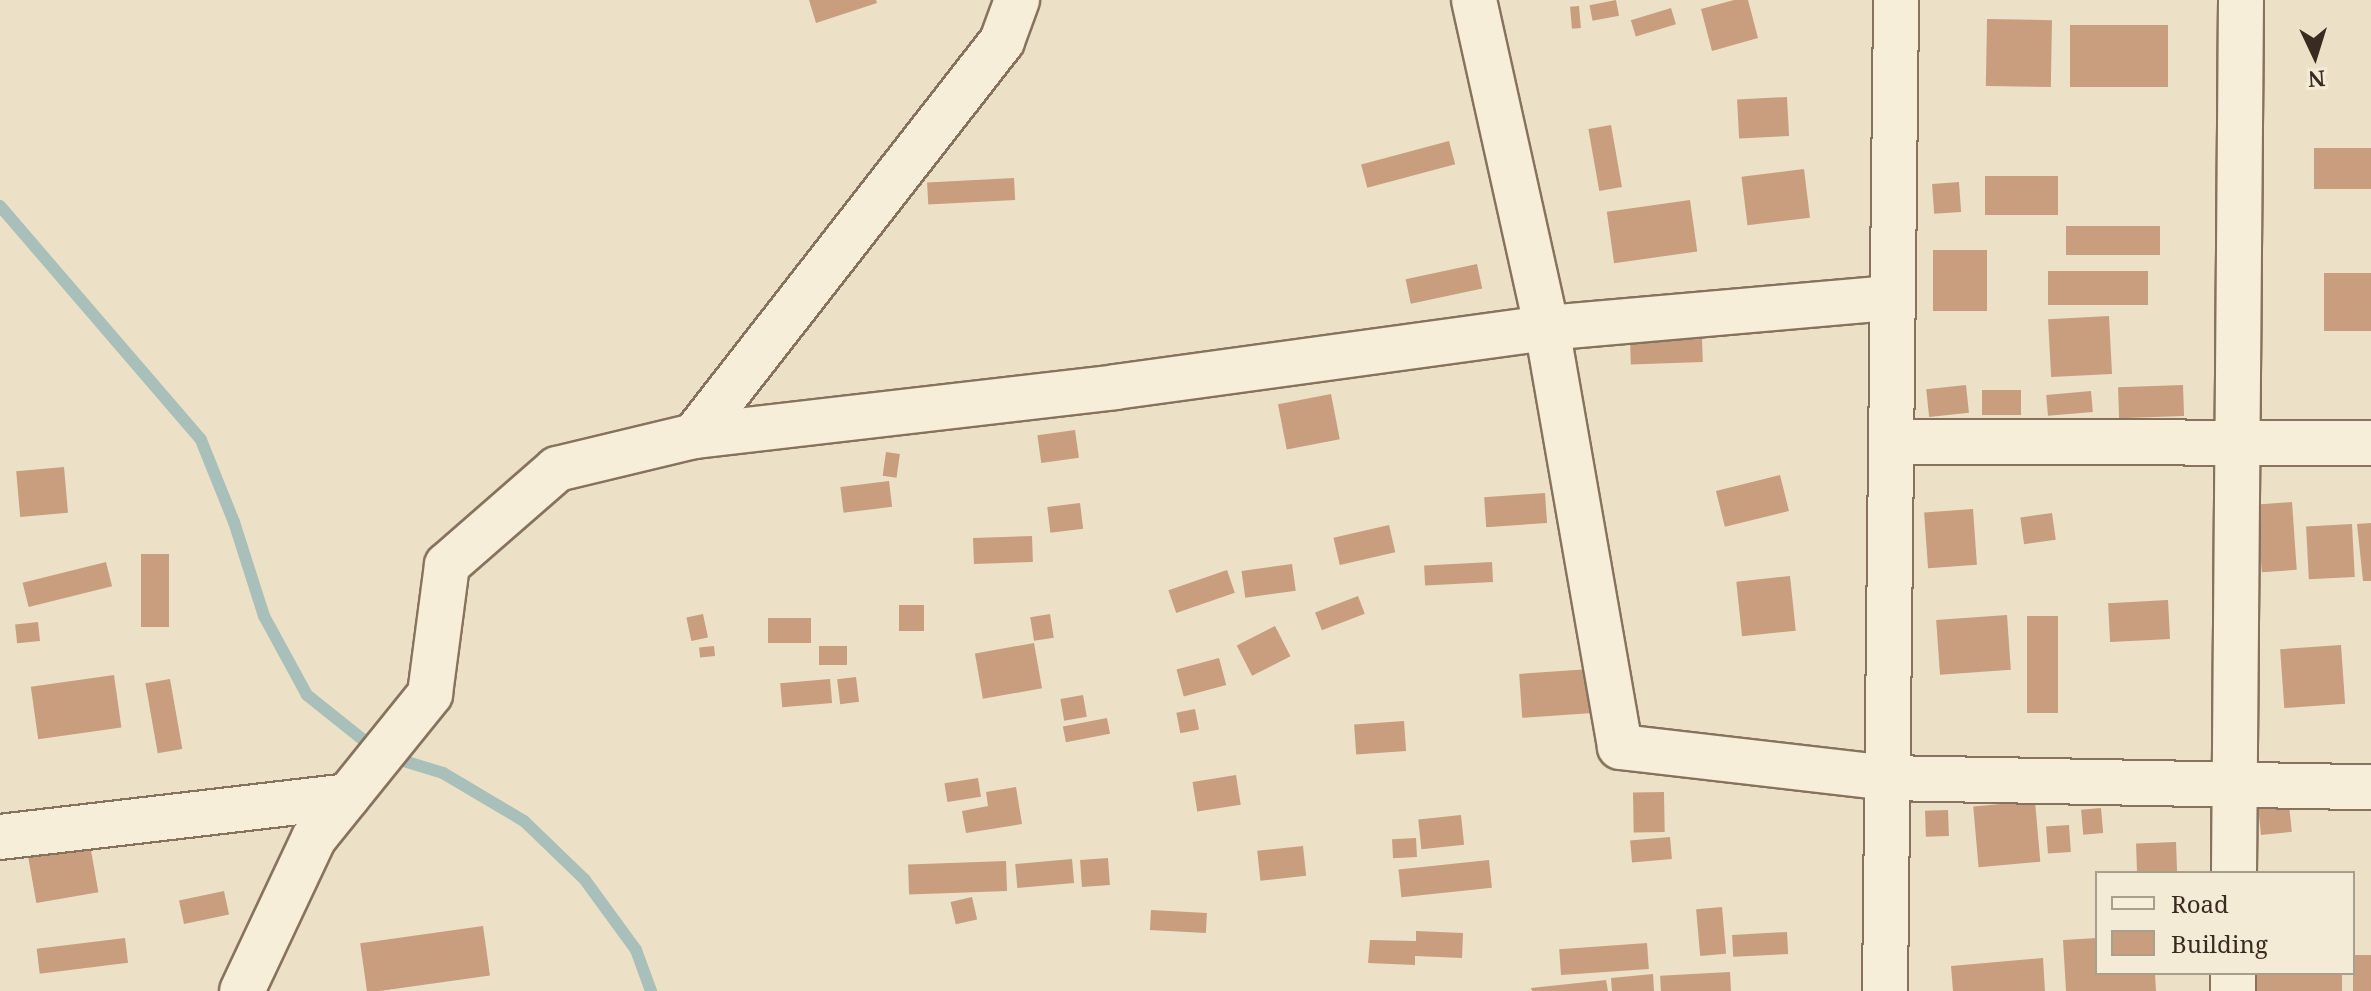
<!DOCTYPE html>
<html>
<head>
<meta charset="utf-8">
<style>
	body { margin:0 }
	#map { position:relative; width:2371px; height:991px; overflow:hidden; background:#ece1c7; font-family:"Noto Serif",serif }
	div>[style] { position:absolute }
	.stream>* { height:12px; margin:-6px; padding:0 6px; transform-origin:6px; border-radius:6px; background:#a8c0b9 }
	.building>* { inset:0; background:#c89e7f; transform-origin:0 0 }
	.roads { filter:drop-shadow(2px 0 #87735d) drop-shadow(-2px 0 #87735d) drop-shadow(0 2px #87735d) drop-shadow(0 -2px #87735d) }
	.minor>* { height:44px; margin:-22px; padding:0 22px; transform-origin:22px; border-radius:22px; background:#f7eeda }
	span { translate:-50% -50%; white-space:nowrap; text-align:center; line-height:1.15; -webkit-text-stroke:6px #f4ebd6; paint-order:stroke }
	.legend { position:absolute; left:2095px; top:871px; width:260px; height:104px; box-sizing:border-box; background:#f4ebd6; border:2px solid #a99f8d; margin:0; padding:10px 14px; list-style:none; font-size:24px; color:#382c20 }
	.legend li { display:flex; align-items:center; gap:16px; height:40px }
	.legend b { width:40px; border:2px solid #a99f8d }
	.north { position:absolute; left:2275px; top:16px; width:80px; height:80px; -webkit-text-stroke:6px #f4ebd6; paint-order:stroke; rotate:176deg; font-size:22px; font-weight:700; line-height:32px; text-align:center; color:#382c20 }
	.north::after { content:''; display:block; margin:auto; width:28px; height:36px; background:#382c20; clip-path:polygon(50% 0,100% 100%,50% 72%,0 100%) }
</style>
</head>
<body>
<div id="map">
	<div class="stream">
		<i style="left:0;top:206px;width:308px;rotate:49.3deg"></i>
		<i style="left:201px;top:440px;width:88px;rotate:68.1deg"></i>
		<i style="left:234px;top:522px;width:99px;rotate:72.3deg"></i>
		<i style="left:264px;top:616px;width:90px;rotate:61.4deg"></i>
		<i style="left:307px;top:695px;width:95px;rotate:38.6deg"></i>
		<i style="left:381px;top:754px;width:65px;rotate:17deg"></i>
		<i style="left:443px;top:773px;width:94px;rotate:30.7deg"></i>
		<i style="left:524px;top:821px;width:85px;rotate:44deg"></i>
		<i style="left:585px;top:880px;width:87px;rotate:53.9deg"></i>
		<i style="left:636px;top:950px;width:44px;rotate:69.9deg"></i>
	</div>
	<div class="building">
		<i style="clip-path:polygon(809px 0,876px 0,877px 3px,816px 23px)"></i>
		<i style="left:1616px;top:0;width:16px;height:27px;rotate:79deg"></i>
		<i style="clip-path:polygon(1734px 0,1748px 0,1758px 38px,1712px 51px,1701px 9px)"></i>
		<i style="left:1579px;top:6px;width:22px;height:9px;rotate:85deg"></i>
		<i style="left:1671px;top:8px;width:17px;height:42px;rotate:73deg"></i>
		<i style="left:1987px;top:19px;width:65px;height:67px;rotate:1deg"></i>
		<i style="left:2168px;top:25px;width:62px;height:98px;rotate:90deg"></i>
		<i style="left:1787px;top:97px;width:39px;height:50px;rotate:87deg"></i>
		<i style="left:1611px;top:125px;width:63px;height:23px;rotate:80deg"></i>
		<i style="left:1449px;top:141px;width:24px;height:91px;rotate:75deg"></i>
		<i style="left:2371px;top:148px;width:41px;height:57px;rotate:90deg"></i>
		<i style="left:1804px;top:169px;width:49px;height:63px;rotate:83deg"></i>
		<i style="left:2058px;top:176px;width:39px;height:73px;rotate:90deg"></i>
		<i style="left:1014px;top:178px;width:22px;height:87px;rotate:87deg"></i>
		<i style="left:1959px;top:182px;width:30px;height:27px;rotate:86deg"></i>
		<i style="left:1690px;top:200px;width:52px;height:84px;rotate:82deg"></i>
		<i style="left:2160px;top:226px;width:29px;height:94px;rotate:90deg"></i>
		<i style="left:1933px;top:250px;width:54px;height:61px"></i>
		<i style="left:1477px;top:264px;width:25px;height:73px;rotate:78deg"></i>
		<i style="left:2148px;top:271px;width:34px;height:100px;rotate:90deg"></i>
		<i style="left:2371px;top:273px;width:58px;height:47px;rotate:90deg"></i>
		<i style="left:2109px;top:316px;width:58px;height:61px;rotate:87deg"></i>
		<i style="left:1702px;top:339px;width:23px;height:72px;rotate:88deg"></i>
		<i style="left:1966px;top:385px;width:28px;height:40px;rotate:84deg"></i>
		<i style="left:2183px;top:385px;width:31px;height:65px;rotate:88deg"></i>
		<i style="left:2021px;top:390px;width:25px;height:39px;rotate:90deg"></i>
		<i style="left:2091px;top:391px;width:21px;height:45px;rotate:85deg"></i>
		<i style="left:1331px;top:394px;width:46px;height:54px;rotate:79deg"></i>
		<i style="left:1075px;top:430px;width:28px;height:38px;rotate:82deg"></i>
		<i style="left:886px;top:452px;width:14px;height:24px;rotate:8deg"></i>
		<i style="left:64px;top:467px;width:46px;height:48px;rotate:85deg"></i>
		<i style="left:1780px;top:475px;width:37px;height:66px;rotate:76deg"></i>
		<i style="left:889px;top:481px;width:26px;height:49px;rotate:83deg"></i>
		<i style="left:1545px;top:493px;width:30px;height:61px;rotate:86deg"></i>
		<i style="left:2292px;top:502px;width:68px;height:35px;rotate:86deg"></i>
		<i style="left:1080px;top:503px;width:26px;height:33px;rotate:83deg"></i>
		<i style="left:1973px;top:509px;width:56px;height:49px;rotate:86deg"></i>
		<i style="left:2052px;top:513px;width:27px;height:32px;rotate:82deg"></i>
		<i style="clip-path:polygon(2371px 523px,2371px 581px,2363px 581px,2357px 524px)"></i>
		<i style="left:2352px;top:524px;width:53px;height:46px;rotate:87deg"></i>
		<i style="left:1389px;top:525px;width:28px;height:57px;rotate:77deg"></i>
		<i style="left:1032px;top:536px;width:26px;height:59px;rotate:88deg"></i>
		<i style="left:141px;top:554px;width:28px;height:73px"></i>
		<i style="left:106px;top:562px;width:25px;height:86px;rotate:76deg"></i>
		<i style="left:1492px;top:562px;width:20px;height:68px;rotate:87deg"></i>
		<i style="left:1292px;top:564px;width:27px;height:51px;rotate:82deg"></i>
		<i style="left:1227px;top:570px;width:24px;height:62px;rotate:71deg"></i>
		<i style="left:1790px;top:576px;width:55px;height:54px;rotate:84deg"></i>
		<i style="left:1358px;top:596px;width:19px;height:46px;rotate:69deg"></i>
		<i style="left:2168px;top:600px;width:39px;height:60px;rotate:87deg"></i>
		<i style="left:924px;top:605px;width:26px;height:25px;rotate:90deg"></i>
		<i style="left:703px;top:614px;width:24px;height:17px;rotate:78deg"></i>
		<i style="left:1050px;top:614px;width:24px;height:20px;rotate:81deg"></i>
		<i style="left:2007px;top:615px;width:55px;height:71px;rotate:86deg"></i>
		<i style="left:2027px;top:616px;width:31px;height:97px"></i>
		<i style="left:768px;top:618px;width:43px;height:25px"></i>
		<i style="left:38px;top:622px;width:19px;height:23px;rotate:84deg"></i>
		<i style="left:1275px;top:626px;width:34px;height:43px;rotate:63deg"></i>
		<i style="left:1034px;top:643px;width:46px;height:60px;rotate:80deg"></i>
		<i style="left:2341px;top:645px;width:59px;height:61px;rotate:86deg"></i>
		<i style="left:714px;top:646px;width:10px;height:15px;rotate:84deg"></i>
		<i style="left:819px;top:646px;width:28px;height:19px"></i>
		<i style="left:1219px;top:658px;width:28px;height:44px;rotate:75deg"></i>
		<i style="left:1590px;top:669px;width:44px;height:71px;rotate:86deg"></i>
		<i style="left:114px;top:675px;width:53px;height:84px;rotate:82deg"></i>
		<i style="left:856px;top:677px;width:25px;height:19px;rotate:83deg"></i>
		<i style="left:170px;top:679px;width:71px;height:25px;rotate:80deg"></i>
		<i style="left:830px;top:679px;width:24px;height:50px;rotate:85deg"></i>
		<i style="left:1083px;top:695px;width:22px;height:23px;rotate:80deg"></i>
		<i style="left:1195px;top:709px;width:21px;height:19px;rotate:79deg"></i>
		<i style="left:1107px;top:718px;width:16px;height:45px;rotate:79deg"></i>
		<i style="left:1404px;top:721px;width:30px;height:50px;rotate:86deg"></i>
		<i style="left:1236px;top:775px;width:30px;height:44px;rotate:81deg"></i>
		<i style="left:978px;top:778px;width:19px;height:34px;rotate:81deg"></i>
		<i style="clip-path:polygon(1016px 787px,1022px 824px,966px 833px,962px 811px,988px 806px,986px 792px)"></i>
		<i style="left:1664px;top:792px;width:40px;height:31px;rotate:89deg"></i>
		<i style="left:2035px;top:801px;width:61px;height:62px;rotate:85deg"></i>
		<i style="left:2289px;top:805px;width:27px;height:31px;rotate:84deg"></i>
		<i style="left:2101px;top:808px;width:25px;height:20px;rotate:85deg"></i>
		<i style="left:1948px;top:810px;width:26px;height:23px;rotate:88deg"></i>
		<i style="left:1461px;top:815px;width:30px;height:43px;rotate:84deg"></i>
		<i style="left:2069px;top:825px;width:27px;height:23px;rotate:86deg"></i>
		<i style="left:1670px;top:837px;width:22px;height:40px;rotate:85deg"></i>
		<i style="left:1416px;top:838px;width:19px;height:24px;rotate:87deg"></i>
		<i style="left:89px;top:839px;width:54px;height:63px;rotate:80deg"></i>
		<i style="left:2176px;top:842px;width:31px;height:40px;rotate:88deg"></i>
		<i style="left:1303px;top:846px;width:30px;height:46px;rotate:84deg"></i>
		<i style="left:1108px;top:858px;width:27px;height:28px;rotate:86deg"></i>
		<i style="left:1072px;top:859px;width:24px;height:57px;rotate:85deg"></i>
		<i style="left:1489px;top:860px;width:28px;height:91px;rotate:84deg"></i>
		<i style="left:1006px;top:861px;width:30px;height:98px;rotate:88deg"></i>
		<i style="left:224px;top:891px;width:24px;height:46px;rotate:78deg"></i>
		<i style="left:972px;top:897px;width:23px;height:22px;rotate:77deg"></i>
		<i style="left:1722px;top:907px;width:47px;height:26px;rotate:85deg"></i>
		<i style="left:1151px;top:910px;width:56px;height:20px;rotate:3deg"></i>
		<i style="left:483px;top:926px;width:50px;height:124px;rotate:82deg"></i>
		<i style="clip-path:polygon(1416px 931px,1463px 933px,1462px 958px,1415px 956px,1415px 965px,1368px 963px,1370px 940px,1416px 941px)"></i>
		<i style="left:1787px;top:932px;width:22px;height:55px;rotate:87deg"></i>
		<i style="left:125px;top:938px;width:25px;height:89px;rotate:83deg"></i>
		<i style="clip-path:polygon(2097px 938px,2097px 973px,2155px 973px,2156px 991px,2066px 991px,2063px 940px)"></i>
		<i style="left:1647px;top:943px;width:26px;height:88px;rotate:86deg"></i>
		<i style="left:2371px;top:955px;width:36px;height:18px;rotate:90deg"></i>
		<i style="clip-path:polygon(2043px 958px,2045px 991px,1953px 991px,1951px 966px)"></i>
		<i style="left:1730px;top:972px;width:19px;height:70px;rotate:87deg"></i>
		<i style="left:2250px;top:973px;width:92px;height:18px"></i>
		<i style="clip-path:polygon(1653px 974px,1654px 991px,1612px 991px,1611px 978px)"></i>
		<i style="clip-path:polygon(1606px 980px,1608px 991px,1532px 991px,1531px 988px)"></i>
	</div>
	<div class="roads">
		<div class="minor">
			<i style="left:1474px;top:0;width:336px;rotate:77.5deg"></i>
			<i style="left:1547px;top:328px;width:425px;rotate:80.1deg"></i>
			<i style="left:1620px;top:747px;width:269px;rotate:6.6deg"></i>
			<i style="left:1887px;top:778px;width:484px;rotate:1.1deg"></i>
			<i style="left:694px;top:436px;width:501px;rotate:-52.05deg"></i>
			<i style="left:1002px;top:41px;width:44px;rotate:-69.9deg"></i>
			<i style="left:1891px;top:442px;width:480px;rotate:0.1deg"></i>
			<i style="left:0;top:837px;width:350px;rotate:-6.7deg"></i>
			<i style="left:2234px;top:873px;width:873px;rotate:-89.54deg"></i>
			<i style="left:242px;top:991px;width:169px;rotate:-64.8deg"></i>
			<i style="left:314px;top:838px;width:185px;rotate:-51.1deg"></i>
			<i style="left:430px;top:694px;width:130px;rotate:-82.5deg"></i>
			<i style="left:447px;top:565px;width:146px;rotate:-41.1deg"></i>
			<i style="left:557px;top:469px;width:141px;rotate:-13.5deg"></i>
			<i style="left:694px;top:436px;width:424px;rotate:-6.6deg"></i>
			<i style="left:1115px;top:387px;width:436px;rotate:-7.8deg"></i>
			<i style="left:1547px;top:328px;width:346px;rotate:-5deg"></i>
			<i style="left:1885px;top:991px;width:991px;rotate:-89.36deg"></i>
			<i style="left:2233px;top:991px;width:18px;rotate:-90deg"></i>
		</div>
	</div>
	<ul class="legend">
	<li><b style="height:10px;background:#f7eeda"></b>Road</li>
	<li><b style="height:22px;background:#c89e7f"></b>Building</li>
	</ul>
	<div class="north">N</div>
</div>
</body>
</html>
